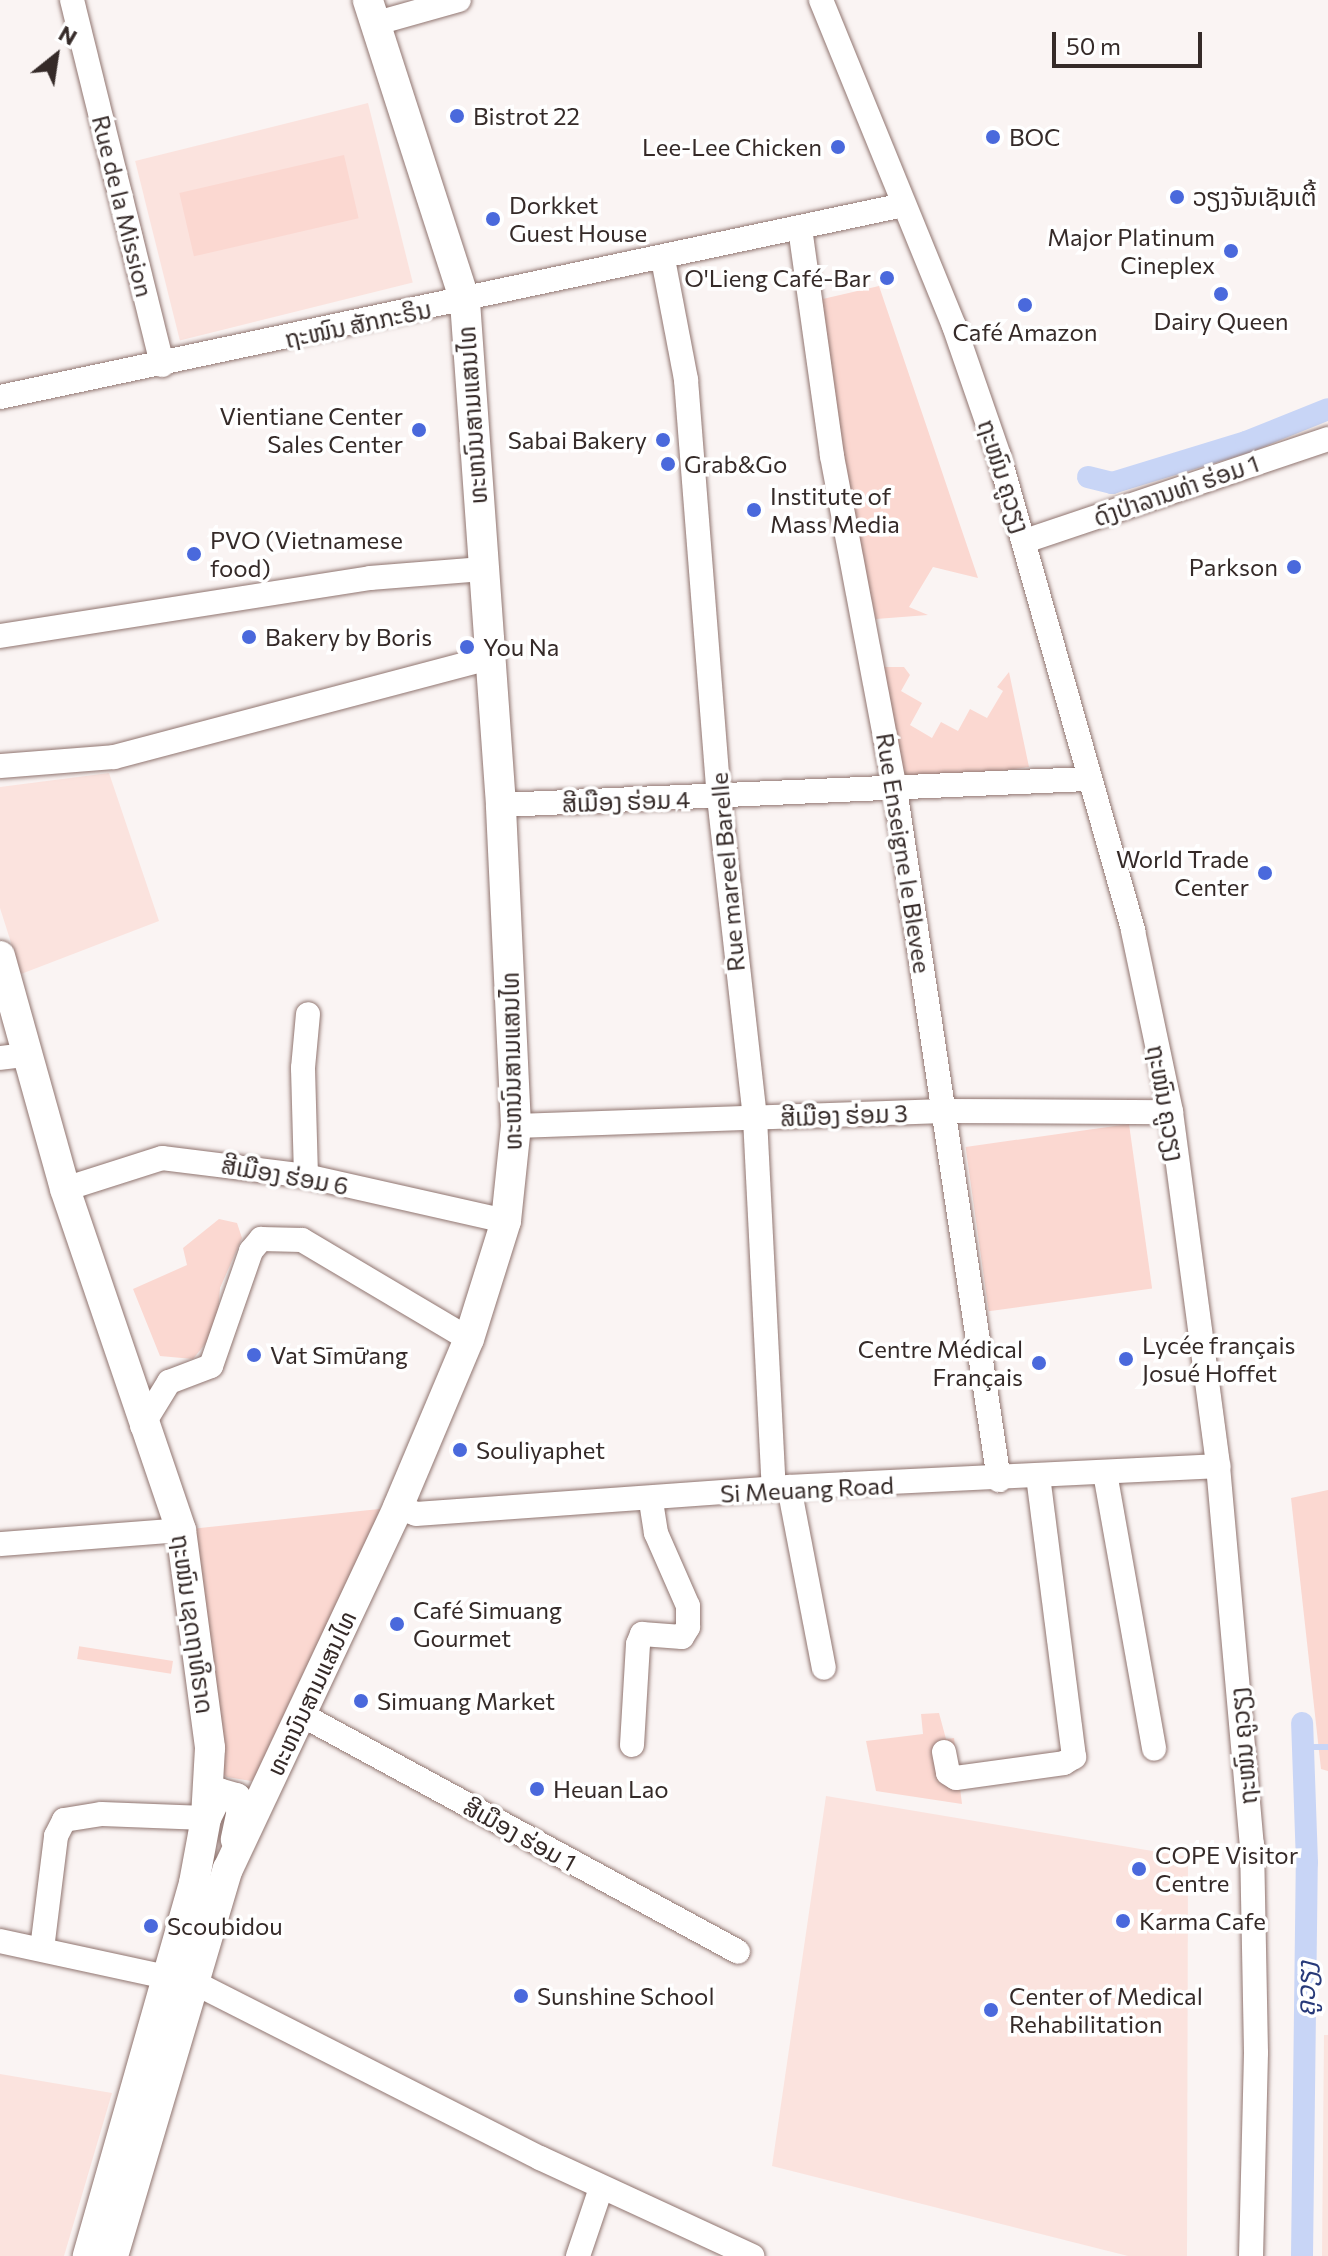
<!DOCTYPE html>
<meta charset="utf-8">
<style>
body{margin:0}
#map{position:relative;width:1328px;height:2256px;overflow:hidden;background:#faf4f3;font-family:Commissioner,"Noto Sans Lao",sans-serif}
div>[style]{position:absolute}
.built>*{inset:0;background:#fbe3de;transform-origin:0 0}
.green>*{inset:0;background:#fbd8d1;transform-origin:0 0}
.stream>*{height:6px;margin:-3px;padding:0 3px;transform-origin:3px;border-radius:3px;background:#c8d5f6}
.canal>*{height:22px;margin:-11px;padding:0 11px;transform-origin:11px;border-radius:11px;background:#c8d5f6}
.roads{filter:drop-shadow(0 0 2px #907570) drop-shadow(0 0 2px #907570)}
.minor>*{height:24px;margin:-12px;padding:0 12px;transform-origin:12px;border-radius:12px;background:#fff}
.major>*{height:30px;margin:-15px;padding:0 15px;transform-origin:15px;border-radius:15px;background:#fff}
.dots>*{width:22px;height:22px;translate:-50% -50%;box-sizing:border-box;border:4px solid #fff;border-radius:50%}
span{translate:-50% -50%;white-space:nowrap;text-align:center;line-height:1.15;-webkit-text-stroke:7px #fff;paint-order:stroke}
.poi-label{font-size:24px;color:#352a28}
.left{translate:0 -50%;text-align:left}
.right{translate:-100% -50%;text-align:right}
.street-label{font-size:24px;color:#352a28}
.water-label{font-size:26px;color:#283a79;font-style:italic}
.north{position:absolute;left:16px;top:16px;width:80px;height:80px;-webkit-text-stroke:6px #fff;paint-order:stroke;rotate:30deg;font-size:22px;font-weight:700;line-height:32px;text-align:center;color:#352a28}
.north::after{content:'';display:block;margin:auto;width:28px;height:36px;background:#352a28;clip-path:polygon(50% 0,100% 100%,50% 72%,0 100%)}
.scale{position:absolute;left:1052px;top:32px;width:150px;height:36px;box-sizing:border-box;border:4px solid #352a28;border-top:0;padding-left:10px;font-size:24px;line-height:28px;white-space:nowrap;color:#352a28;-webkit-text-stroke:6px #fff;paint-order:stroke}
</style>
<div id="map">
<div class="built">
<div style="left:368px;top:103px;width:185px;height:240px;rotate:76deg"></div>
<div style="clip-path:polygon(109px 773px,159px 921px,21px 974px,0 908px,0 787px)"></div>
<div style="clip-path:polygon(826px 1796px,1188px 1857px,1187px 2256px,1128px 2256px,772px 2166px)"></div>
<div style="clip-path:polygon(1324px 2035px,1328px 2035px,1328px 2256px,1322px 2256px)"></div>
<div style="clip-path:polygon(0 2074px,112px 2093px,64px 2256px,0 2256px)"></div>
</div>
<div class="green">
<div style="left:344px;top:155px;width:65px;height:169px;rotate:77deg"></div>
<div style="clip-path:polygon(879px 286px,978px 578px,933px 567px,909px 607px,928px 615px,876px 619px,841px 462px,814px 301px)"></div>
<div style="clip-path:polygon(877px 667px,904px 667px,910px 675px,901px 691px,922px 703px,910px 725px,932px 738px,941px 722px,958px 731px,970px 709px,987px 718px,1003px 691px,997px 687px,1009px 672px,1029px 767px,903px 783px)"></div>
<div style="left:1129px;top:1124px;width:166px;height:165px;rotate:82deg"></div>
<div style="clip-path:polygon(219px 1219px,237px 1223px,242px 1238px,220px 1288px,217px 1329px,193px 1359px,160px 1356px,133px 1289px,187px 1265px,183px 1248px)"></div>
<div style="clip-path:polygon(1328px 1490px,1328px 1771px,1321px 1769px,1291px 1498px)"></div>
<div style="clip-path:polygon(398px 1507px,263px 1776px,251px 1781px,227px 1777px,217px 1769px,181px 1530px)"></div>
<div style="left:173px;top:1661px;width:13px;height:95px;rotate:99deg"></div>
<div style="clip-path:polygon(939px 1713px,946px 1739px,954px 1738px,962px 1804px,876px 1791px,866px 1741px,923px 1734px,921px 1714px)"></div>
</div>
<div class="stream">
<div style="left:1303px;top:1747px;width:25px"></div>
</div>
<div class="canal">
<div style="left:1088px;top:477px;width:25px;rotate:14deg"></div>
<div style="left:1112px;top:483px;width:140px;rotate:-17deg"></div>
<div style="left:1246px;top:442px;width:88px;rotate:-21.9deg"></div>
<div style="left:1302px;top:2256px;width:393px;rotate:-89.3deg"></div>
<div style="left:1307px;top:1863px;width:140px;rotate:-92deg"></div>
</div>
<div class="roads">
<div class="minor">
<div style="left:72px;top:0;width:376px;rotate:76.1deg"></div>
<div style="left:821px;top:0;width:352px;rotate:67.8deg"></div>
<div style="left:954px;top:326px;width:138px;rotate:70.9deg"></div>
<div style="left:999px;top:456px;width:494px;rotate:74.2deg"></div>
<div style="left:1133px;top:931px;width:185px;rotate:78.1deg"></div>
<div style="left:1171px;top:1112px;width:357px;rotate:82.4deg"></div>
<div style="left:1218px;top:1466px;width:380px;rotate:84.9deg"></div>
<div style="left:1252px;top:1844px;width:209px;rotate:88.9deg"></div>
<div style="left:1256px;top:2053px;width:203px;rotate:91.4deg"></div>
<div style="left:377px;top:23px;width:85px;rotate:-15.7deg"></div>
<div style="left:800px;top:228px;width:230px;rotate:82deg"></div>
<div style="left:832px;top:456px;width:339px;rotate:79.3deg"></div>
<div style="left:895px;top:789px;width:699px;rotate:81.44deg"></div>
<div style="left:663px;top:259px;width:123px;rotate:79.2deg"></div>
<div style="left:686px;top:380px;width:418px;rotate:85.5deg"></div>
<div style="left:719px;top:797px;width:323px;rotate:83.6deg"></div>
<div style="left:755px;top:1118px;width:370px;rotate:87.1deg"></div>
<div style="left:0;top:397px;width:923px;rotate:-12deg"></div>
<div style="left:1025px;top:541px;width:320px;rotate:-18.6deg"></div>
<div style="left:0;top:636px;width:375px;rotate:-8.9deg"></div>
<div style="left:370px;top:578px;width:113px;rotate:-4.6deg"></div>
<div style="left:0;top:766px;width:114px;rotate:-4.5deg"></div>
<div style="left:114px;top:757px;width:387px;rotate:-14.8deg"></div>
<div style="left:501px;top:805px;width:587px;rotate:-2.54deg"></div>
<div style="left:0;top:1058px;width:26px;rotate:-7deg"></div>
<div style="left:516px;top:1126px;width:428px;rotate:-2deg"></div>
<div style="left:944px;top:1111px;width:227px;rotate:0.3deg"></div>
<div style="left:306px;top:1176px;width:108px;rotate:-91.6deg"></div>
<div style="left:303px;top:1068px;width:54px;rotate:-84.7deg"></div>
<div style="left:65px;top:1189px;width:102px;rotate:-17.7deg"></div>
<div style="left:162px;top:1158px;width:145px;rotate:7.1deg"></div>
<div style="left:306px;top:1176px;width:205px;rotate:12.7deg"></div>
<div style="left:142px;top:1426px;width:52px;rotate:-58.5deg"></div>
<div style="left:169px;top:1382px;width:45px;rotate:-20.9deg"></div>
<div style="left:211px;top:1366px;width:122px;rotate:-70.8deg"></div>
<div style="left:251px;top:1251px;width:16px;rotate:-50deg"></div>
<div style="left:261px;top:1239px;width:41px;rotate:1.4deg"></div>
<div style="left:302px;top:1240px;width:194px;rotate:30.7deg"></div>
<div style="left:1105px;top:1473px;width:280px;rotate:79.9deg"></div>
<div style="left:789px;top:1487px;width:184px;rotate:79.1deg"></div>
<div style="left:398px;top:1507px;width:19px;rotate:21deg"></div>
<div style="left:416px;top:1514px;width:374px;rotate:-4.1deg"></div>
<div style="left:789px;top:1487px;width:430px;rotate:-2.8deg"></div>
<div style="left:0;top:1544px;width:182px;rotate:-4.4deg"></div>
<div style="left:302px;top:1715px;width:496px;rotate:28.5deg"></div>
<div style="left:632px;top:1745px;width:101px;rotate:-86.6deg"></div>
<div style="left:638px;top:1644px;width:11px;rotate:-68deg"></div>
<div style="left:642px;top:1634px;width:40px;rotate:4.3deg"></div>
<div style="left:682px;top:1637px;width:12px;rotate:-59deg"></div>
<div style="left:688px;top:1627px;width:21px;rotate:-90deg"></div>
<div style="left:688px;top:1606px;width:80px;rotate:-113.7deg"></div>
<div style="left:656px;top:1533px;width:33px;rotate:-99deg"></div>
<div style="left:944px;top:1752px;width:21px;rotate:79deg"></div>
<div style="left:948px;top:1773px;width:9px;rotate:32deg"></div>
<div style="left:956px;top:1778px;width:109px;rotate:-7.9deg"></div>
<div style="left:1064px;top:1763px;width:12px;rotate:-31deg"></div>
<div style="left:1074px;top:1757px;width:282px;rotate:-97.3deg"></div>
<div style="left:0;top:1941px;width:170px;rotate:12.2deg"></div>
<div style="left:42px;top:1949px;width:114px;rotate:-82.9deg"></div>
<div style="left:56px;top:1836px;width:18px;rotate:-63deg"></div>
<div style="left:64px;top:1820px;width:37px;rotate:-9deg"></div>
<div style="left:101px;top:1814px;width:105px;rotate:2.2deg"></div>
<div style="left:191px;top:1981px;width:391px;rotate:26.9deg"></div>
<div style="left:540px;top:2158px;width:234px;rotate:24.8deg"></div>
<div style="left:578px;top:2256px;width:72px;rotate:-71.3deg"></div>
</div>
<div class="major">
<div style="left:0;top:956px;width:242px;rotate:74.4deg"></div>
<div style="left:65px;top:1189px;width:360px;rotate:71.2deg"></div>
<div style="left:181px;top:1530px;width:220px;rotate:82.4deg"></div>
<div style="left:210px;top:1748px;width:70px;rotate:93.3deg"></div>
<div style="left:206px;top:1818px;width:66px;rotate:100.5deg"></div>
<div style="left:194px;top:1883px;width:388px;rotate:105.9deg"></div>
<div style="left:206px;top:1818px;width:28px;rotate:-64deg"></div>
<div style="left:218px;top:1793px;width:19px;rotate:16deg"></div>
<div style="left:236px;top:1798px;width:13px;rotate:63deg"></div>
<div style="left:242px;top:1810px;width:30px;rotate:102deg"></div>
<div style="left:113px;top:2256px;width:404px;rotate:-73.5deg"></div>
<div style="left:228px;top:1869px;width:400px;rotate:-64.8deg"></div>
<div style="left:398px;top:1507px;width:182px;rotate:-67.1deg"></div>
<div style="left:469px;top:1339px;width:124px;rotate:-72.6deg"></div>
<div style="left:506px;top:1221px;width:96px;rotate:-84deg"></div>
<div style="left:516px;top:1126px;width:321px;rotate:-92.7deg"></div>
<div style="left:501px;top:805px;width:505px;rotate:-94.09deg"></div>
<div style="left:465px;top:301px;width:316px;rotate:-107.9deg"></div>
</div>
</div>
<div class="dots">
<div style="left:457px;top:116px;background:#4a69dc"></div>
<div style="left:993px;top:137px;background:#4a69dc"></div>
<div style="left:838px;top:147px;background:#4a69dc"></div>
<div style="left:1177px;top:197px;background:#4a69dc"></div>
<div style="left:493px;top:219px;background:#4a69dc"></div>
<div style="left:1231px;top:251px;background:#4a69dc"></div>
<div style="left:887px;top:278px;background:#4a69dc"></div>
<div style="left:1221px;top:294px;background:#4a69dc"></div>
<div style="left:1025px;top:305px;background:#4a69dc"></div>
<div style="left:419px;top:430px;background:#4a69dc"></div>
<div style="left:663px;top:440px;background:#4a69dc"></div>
<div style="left:668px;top:464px;background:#4a69dc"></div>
<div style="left:754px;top:510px;background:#4a69dc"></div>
<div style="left:194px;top:554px;background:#4a69dc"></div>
<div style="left:1294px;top:567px;background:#4a69dc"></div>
<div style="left:249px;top:637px;background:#4a69dc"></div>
<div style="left:467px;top:647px;background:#4a69dc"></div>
<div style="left:1265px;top:873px;background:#4a69dc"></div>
<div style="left:254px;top:1355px;background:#4a69dc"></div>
<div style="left:1126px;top:1359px;background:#4a69dc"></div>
<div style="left:1039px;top:1363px;background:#4a69dc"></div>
<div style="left:460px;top:1450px;background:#4a69dc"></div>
<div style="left:397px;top:1624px;background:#4a69dc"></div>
<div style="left:361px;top:1701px;background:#4a69dc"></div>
<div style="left:537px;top:1789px;background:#4a69dc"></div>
<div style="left:1139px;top:1869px;background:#4a69dc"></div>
<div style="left:1123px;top:1921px;background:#4a69dc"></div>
<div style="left:151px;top:1926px;background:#4a69dc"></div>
<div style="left:521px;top:1996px;background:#4a69dc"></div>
<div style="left:991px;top:2010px;background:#4a69dc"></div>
</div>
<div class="poi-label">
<span class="left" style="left:473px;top:116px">Bistrot 22</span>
<span class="left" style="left:1009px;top:137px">BOC</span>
<span class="right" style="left:822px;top:147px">Lee-Lee Chicken</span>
<span class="left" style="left:1193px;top:197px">ວຽງຈັນເຊັນເຕີ້</span>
<span class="left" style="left:509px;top:219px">Dorkket<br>Guest House</span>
<span class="right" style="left:1215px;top:251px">Major Platinum<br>Cineplex</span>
<span class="right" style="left:871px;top:278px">O'Lieng Café-Bar</span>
<span style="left:1221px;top:321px">Dairy Queen</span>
<span style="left:1025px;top:332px">Café Amazon</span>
<span class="right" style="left:403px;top:430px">Vientiane Center<br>Sales Center</span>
<span class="right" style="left:647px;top:440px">Sabai Bakery</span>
<span class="left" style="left:684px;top:464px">Grab&amp;Go</span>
<span class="left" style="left:770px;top:510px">Institute of<br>Mass Media</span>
<span class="left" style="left:210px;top:554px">PVO (Vietnamese<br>food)</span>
<span class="right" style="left:1278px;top:567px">Parkson</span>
<span class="left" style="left:265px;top:637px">Bakery by Boris</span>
<span class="left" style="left:483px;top:647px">You Na</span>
<span class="right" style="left:1249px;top:873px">World Trade<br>Center</span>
<span class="left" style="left:1142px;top:1359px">Lycée français<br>Josué Hoffet</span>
<span class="right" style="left:1023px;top:1363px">Centre Médical<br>Français</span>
<span class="left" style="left:270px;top:1355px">Vat Sīmư̄ang</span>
<span class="left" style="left:476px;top:1450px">Souliyaphet</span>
<span class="left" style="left:413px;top:1624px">Café Simuang<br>Gourmet</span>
<span class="left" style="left:377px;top:1701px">Simuang Market</span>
<span class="left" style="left:553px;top:1789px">Heuan Lao</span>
<span class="left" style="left:1155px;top:1869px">COPE Visitor<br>Centre</span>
<span class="left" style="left:1139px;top:1921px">Karma Cafe</span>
<span class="left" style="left:167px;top:1926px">Scoubidou</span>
<span class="left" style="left:537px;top:1996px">Sunshine School</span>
<span class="left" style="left:1009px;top:2010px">Center of Medical<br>Rehabilitation</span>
</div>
<div class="street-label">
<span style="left:123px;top:206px;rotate:76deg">Rue de la Mission</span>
<span style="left:358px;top:324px;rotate:-12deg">ຖະໜົນ ສັກກະຣິນ</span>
<span style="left:472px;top:415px;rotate:-94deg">ທະຫນົນສາມແສນໄທ</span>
<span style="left:1004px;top:476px;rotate:72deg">ຖະໜົນ ຄູວຽງ</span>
<span style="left:1176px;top:490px;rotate:-19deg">ດົງປ່າລານທ່າ ຮ່ອມ 1</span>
<span style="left:626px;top:801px;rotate:-2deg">ສີເມືອງ ຮ່ອມ 4</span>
<span style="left:904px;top:853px;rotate:81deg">Rue Enseigne le Blevee</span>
<span style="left:727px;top:872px;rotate:-95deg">Rue mareel Barelle</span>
<span style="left:511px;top:1061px;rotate:-91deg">ທະຫນົນສາມແສນໄທ</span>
<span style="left:1166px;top:1103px;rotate:80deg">ຖະໜົນ ຄູວຽງ</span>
<span style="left:844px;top:1115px;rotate:-2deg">ສີເມືອງ ຮ່ອມ 3</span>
<span style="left:285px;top:1175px;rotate:10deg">ສີເມືອງ ຮ່ອມ 6</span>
<span style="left:807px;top:1489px;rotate:-3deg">Si Meuang Road</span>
<span style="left:193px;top:1624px;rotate:82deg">ຖະໜົນ ເຊດຖາທິຣາດ</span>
<span style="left:311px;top:1693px;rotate:-65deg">ທະຫນົນສາມແສນໄທ</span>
<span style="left:1243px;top:1746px;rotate:-95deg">ຖະໜົນ ຄູວຽງ</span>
<span style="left:520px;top:1834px;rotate:29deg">ສີເມືອງ ຮ່ອມ 1</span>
</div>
<div class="water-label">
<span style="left:1305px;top:1989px;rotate:-89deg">ຄູວຽງ</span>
</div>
<div class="north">N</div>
<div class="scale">50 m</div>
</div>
